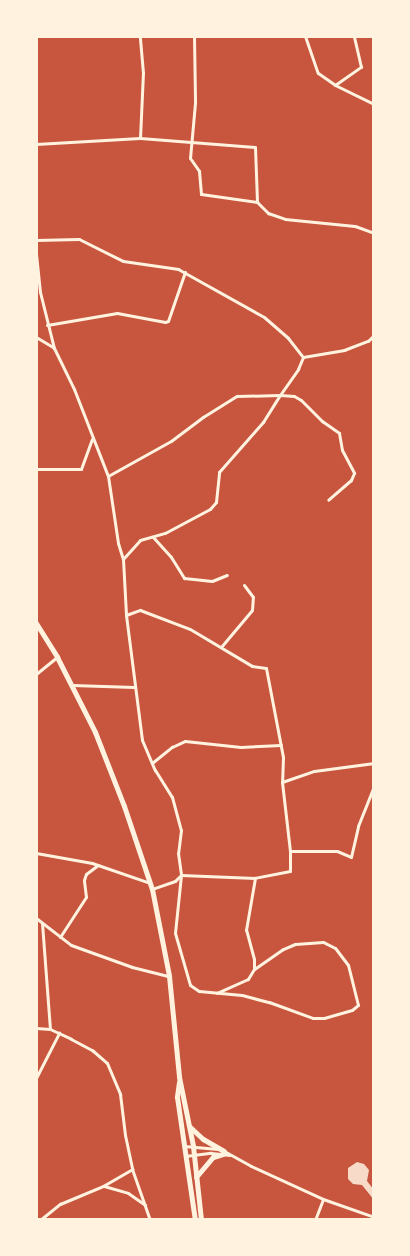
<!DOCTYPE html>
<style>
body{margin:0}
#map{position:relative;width:410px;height:1256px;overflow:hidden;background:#c8553d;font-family:Mulish,sans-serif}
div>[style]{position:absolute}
.building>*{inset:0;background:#f7dbc8}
.minor>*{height:3px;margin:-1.5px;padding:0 1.5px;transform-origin:1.5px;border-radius:1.5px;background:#fff3e0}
.trunk>*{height:5px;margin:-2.5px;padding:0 2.5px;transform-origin:2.5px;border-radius:2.5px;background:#fff3e0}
span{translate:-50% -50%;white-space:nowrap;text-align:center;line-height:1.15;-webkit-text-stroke:4.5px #fff3e0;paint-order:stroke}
.frame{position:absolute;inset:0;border:38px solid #fff3e0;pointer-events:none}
</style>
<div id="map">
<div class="building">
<div style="clip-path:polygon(357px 1162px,364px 1164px,369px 1170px,367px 1181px,374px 1190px,374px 1200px,362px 1185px,353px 1184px,348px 1179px,348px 1168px)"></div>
</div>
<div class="minor">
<div style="left:194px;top:36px;width:67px;rotate:89.1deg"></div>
<div style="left:195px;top:103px;width:55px;rotate:95.2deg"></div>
<div style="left:190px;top:158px;width:16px;rotate:55deg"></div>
<div style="left:199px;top:171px;width:23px;rotate:85deg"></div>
<div style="left:201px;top:194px;width:57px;rotate:8.1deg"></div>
<div style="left:257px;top:202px;width:16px;rotate:45deg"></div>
<div style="left:268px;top:213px;width:18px;rotate:19deg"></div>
<div style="left:285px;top:219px;width:70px;rotate:5.7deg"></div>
<div style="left:355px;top:226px;width:20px;rotate:20deg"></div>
<div style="left:305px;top:36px;width:39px;rotate:71deg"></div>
<div style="left:318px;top:73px;width:21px;rotate:35deg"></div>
<div style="left:335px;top:85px;width:32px;rotate:-35deg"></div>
<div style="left:361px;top:67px;width:32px;rotate:-103deg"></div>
<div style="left:335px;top:85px;width:43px;rotate:26deg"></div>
<div style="left:140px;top:138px;width:65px;rotate:-87.4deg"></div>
<div style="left:143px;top:73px;width:37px;rotate:-95deg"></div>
<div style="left:36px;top:144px;width:104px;rotate:-3.3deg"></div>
<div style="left:140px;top:138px;width:115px;rotate:4.5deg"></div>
<div style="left:255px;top:147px;width:55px;rotate:87.9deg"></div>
<div style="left:36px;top:240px;width:43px;rotate:-1.3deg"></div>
<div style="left:79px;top:239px;width:49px;rotate:26.6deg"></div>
<div style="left:123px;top:261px;width:56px;rotate:8.3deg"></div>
<div style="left:178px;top:269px;width:98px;rotate:29.2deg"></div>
<div style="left:264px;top:317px;width:32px;rotate:41deg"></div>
<div style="left:288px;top:338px;width:24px;rotate:52deg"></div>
<div style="left:36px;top:254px;width:38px;rotate:84deg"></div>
<div style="left:40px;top:292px;width:58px;rotate:76deg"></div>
<div style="left:54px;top:348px;width:46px;rotate:64deg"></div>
<div style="left:74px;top:389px;width:93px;rotate:68.7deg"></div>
<div style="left:108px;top:476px;width:68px;rotate:81.5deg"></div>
<div style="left:118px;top:543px;width:17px;rotate:73deg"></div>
<div style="left:123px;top:559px;width:56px;rotate:86.9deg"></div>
<div style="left:126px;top:615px;width:126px;rotate:82.7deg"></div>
<div style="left:142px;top:740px;width:33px;rotate:67deg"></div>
<div style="left:155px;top:770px;width:32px;rotate:58deg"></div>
<div style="left:172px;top:797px;width:34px;rotate:75deg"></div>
<div style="left:181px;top:830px;width:23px;rotate:97deg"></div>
<div style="left:178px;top:853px;width:22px;rotate:82deg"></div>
<div style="left:181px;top:875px;width:58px;rotate:95.9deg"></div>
<div style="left:175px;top:933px;width:54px;rotate:73.9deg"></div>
<div style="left:190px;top:985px;width:11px;rotate:34deg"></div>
<div style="left:199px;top:991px;width:43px;rotate:5.3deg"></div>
<div style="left:242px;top:995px;width:28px;rotate:15deg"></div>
<div style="left:269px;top:1002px;width:47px;rotate:20deg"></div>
<div style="left:313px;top:1018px;width:11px"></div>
<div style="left:324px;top:1018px;width:29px;rotate:-16deg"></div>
<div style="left:352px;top:1010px;width:8px;rotate:-40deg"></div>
<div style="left:358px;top:1005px;width:41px;rotate:-104deg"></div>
<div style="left:348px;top:965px;width:21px;rotate:-127deg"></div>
<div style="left:335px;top:948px;width:13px;rotate:-153deg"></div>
<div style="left:323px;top:942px;width:28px;rotate:176deg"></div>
<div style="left:295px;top:944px;width:13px;rotate:157deg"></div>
<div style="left:283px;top:949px;width:35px;rotate:145deg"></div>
<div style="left:254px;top:969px;width:12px;rotate:121deg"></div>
<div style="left:248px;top:979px;width:34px;rotate:156deg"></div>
<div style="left:47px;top:325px;width:71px;rotate:-9.7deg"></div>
<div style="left:117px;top:313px;width:49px;rotate:10.6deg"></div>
<div style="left:165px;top:322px;width:3px;rotate:-18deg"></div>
<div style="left:168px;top:321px;width:52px;rotate:-70.9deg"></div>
<div style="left:36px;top:337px;width:21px;rotate:31deg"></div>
<div style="left:36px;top:469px;width:45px"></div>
<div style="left:81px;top:469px;width:32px;rotate:-70deg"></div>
<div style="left:108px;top:476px;width:72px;rotate:-29.1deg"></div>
<div style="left:171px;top:441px;width:40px;rotate:-37deg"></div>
<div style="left:203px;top:417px;width:40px;rotate:-32deg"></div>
<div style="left:237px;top:396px;width:43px;rotate:-1.3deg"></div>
<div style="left:280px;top:395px;width:32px;rotate:-55deg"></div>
<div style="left:298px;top:369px;width:13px;rotate:-67deg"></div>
<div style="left:303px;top:357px;width:42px;rotate:-9.7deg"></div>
<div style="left:344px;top:350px;width:26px;rotate:-21deg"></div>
<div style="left:368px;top:341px;width:8px;rotate:-45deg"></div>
<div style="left:153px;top:537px;width:27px;rotate:48deg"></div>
<div style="left:171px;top:557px;width:25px;rotate:58deg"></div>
<div style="left:184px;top:578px;width:28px;rotate:6deg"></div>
<div style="left:212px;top:581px;width:16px;rotate:-22deg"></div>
<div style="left:123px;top:559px;width:25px;rotate:-48deg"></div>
<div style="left:140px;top:540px;width:26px;rotate:-16deg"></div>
<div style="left:165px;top:533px;width:51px;rotate:-28.1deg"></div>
<div style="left:210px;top:509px;width:9px;rotate:-49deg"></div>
<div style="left:216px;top:502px;width:30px;rotate:-84deg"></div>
<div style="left:219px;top:472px;width:67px;rotate:-48.7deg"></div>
<div style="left:263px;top:422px;width:32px;rotate:-58deg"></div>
<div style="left:280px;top:395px;width:14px;rotate:4deg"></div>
<div style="left:294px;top:396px;width:8px;rotate:30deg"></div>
<div style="left:301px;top:400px;width:30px;rotate:45deg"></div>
<div style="left:322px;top:421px;width:21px;rotate:35deg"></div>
<div style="left:339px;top:433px;width:17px;rotate:80deg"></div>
<div style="left:342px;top:450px;width:26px;rotate:62deg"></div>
<div style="left:354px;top:473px;width:8px;rotate:113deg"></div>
<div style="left:351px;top:480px;width:30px;rotate:139deg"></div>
<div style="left:126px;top:615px;width:15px;rotate:-20deg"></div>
<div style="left:140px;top:610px;width:53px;rotate:20.8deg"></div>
<div style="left:190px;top:629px;width:72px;rotate:30.8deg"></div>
<div style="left:252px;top:666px;width:14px;rotate:8deg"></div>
<div style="left:266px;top:668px;width:91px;rotate:79.2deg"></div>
<div style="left:283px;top:757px;width:25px;rotate:92deg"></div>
<div style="left:282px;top:782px;width:69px;rotate:83.4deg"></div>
<div style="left:290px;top:851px;width:20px;rotate:90deg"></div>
<div style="left:290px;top:871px;width:36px;rotate:169deg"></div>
<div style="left:255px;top:878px;width:74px;rotate:-177.7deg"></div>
<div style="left:181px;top:875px;width:8px;rotate:135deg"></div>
<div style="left:175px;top:881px;width:24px;rotate:161deg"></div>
<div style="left:221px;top:647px;width:48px;rotate:-50deg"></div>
<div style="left:252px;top:610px;width:13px;rotate:-86deg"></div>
<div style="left:253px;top:597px;width:15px;rotate:-127deg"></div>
<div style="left:36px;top:674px;width:27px;rotate:-39deg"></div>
<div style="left:72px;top:685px;width:62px;rotate:1.8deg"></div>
<div style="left:152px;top:763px;width:26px;rotate:-39deg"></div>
<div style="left:172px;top:747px;width:14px;rotate:-25deg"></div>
<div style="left:185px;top:741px;width:56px;rotate:6.1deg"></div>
<div style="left:241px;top:747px;width:40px;rotate:-2.9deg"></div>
<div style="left:282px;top:782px;width:34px;rotate:-19deg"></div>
<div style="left:314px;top:771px;width:61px;rotate:-7.6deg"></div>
<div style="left:290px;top:851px;width:47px"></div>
<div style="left:337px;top:851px;width:15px;rotate:23deg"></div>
<div style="left:351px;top:857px;width:32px;rotate:-77deg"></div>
<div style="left:358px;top:826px;width:43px;rotate:-68.2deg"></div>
<div style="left:36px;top:853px;width:57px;rotate:10.1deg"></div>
<div style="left:92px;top:863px;width:61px;rotate:19deg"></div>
<div style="left:36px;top:918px;width:44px;rotate:37.6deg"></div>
<div style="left:71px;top:945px;width:65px;rotate:19.8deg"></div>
<div style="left:132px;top:967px;width:38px;rotate:14deg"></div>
<div style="left:42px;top:923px;width:106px;rotate:85.7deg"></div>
<div style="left:60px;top:937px;width:48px;rotate:-57deg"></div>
<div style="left:86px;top:897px;width:17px;rotate:-97deg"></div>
<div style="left:84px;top:880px;width:6px;rotate:-72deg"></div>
<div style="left:86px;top:874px;width:15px;rotate:-37deg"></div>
<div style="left:254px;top:969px;width:10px;rotate:-90deg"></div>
<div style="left:254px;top:959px;width:30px;rotate:-105deg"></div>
<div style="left:246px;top:930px;width:53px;rotate:-80.2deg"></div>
<div style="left:36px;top:1028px;width:14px;rotate:4deg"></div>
<div style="left:50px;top:1029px;width:23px;rotate:25deg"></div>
<div style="left:71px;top:1039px;width:24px;rotate:28deg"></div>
<div style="left:92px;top:1050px;width:20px;rotate:41deg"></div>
<div style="left:107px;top:1063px;width:34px;rotate:67deg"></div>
<div style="left:120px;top:1094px;width:41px;rotate:83deg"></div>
<div style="left:125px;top:1135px;width:35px;rotate:78deg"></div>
<div style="left:132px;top:1169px;width:54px;rotate:70.6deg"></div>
<div style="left:36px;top:1078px;width:51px;rotate:-62.9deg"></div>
<div style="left:184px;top:1146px;width:34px;rotate:5deg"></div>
<div style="left:224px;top:1151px;width:31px;rotate:29deg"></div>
<div style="left:251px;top:1166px;width:79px;rotate:24.6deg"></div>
<div style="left:323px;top:1199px;width:54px;rotate:19.4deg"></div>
<div style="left:185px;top:1156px;width:26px;rotate:-7deg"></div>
<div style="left:211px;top:1153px;width:19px;rotate:6deg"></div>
<div style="left:104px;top:1186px;width:25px;rotate:16deg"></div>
<div style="left:128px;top:1193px;width:21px;rotate:35deg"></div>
<div style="left:40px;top:1220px;width:26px;rotate:-39deg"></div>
<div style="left:60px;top:1204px;width:47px;rotate:-22.7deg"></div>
<div style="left:103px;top:1186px;width:34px;rotate:-30deg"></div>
<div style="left:315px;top:1220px;width:22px;rotate:-69deg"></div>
</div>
<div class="trunk">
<div style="left:36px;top:623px;width:40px;rotate:58deg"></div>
<div style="left:57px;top:657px;width:84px;rotate:63.1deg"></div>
<div style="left:95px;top:732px;width:79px;rotate:68.6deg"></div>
<div style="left:124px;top:806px;width:88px;rotate:71.4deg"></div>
<div style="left:152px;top:889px;width:89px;rotate:78.9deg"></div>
<div style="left:169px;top:976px;width:101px;rotate:84.3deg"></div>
<div style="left:179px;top:1077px;width:70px;rotate:78.5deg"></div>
<div style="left:193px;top:1146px;width:74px;rotate:83.8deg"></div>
<div style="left:179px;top:1082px;width:15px;rotate:98deg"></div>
<div style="left:177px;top:1097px;width:124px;rotate:81.7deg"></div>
<div style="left:190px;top:1127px;width:18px;rotate:43deg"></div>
<div style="left:203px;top:1139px;width:24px;rotate:30deg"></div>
<div style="left:196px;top:1177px;width:26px;rotate:-50deg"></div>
<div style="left:213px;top:1157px;width:10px;rotate:-17deg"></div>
</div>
<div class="frame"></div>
</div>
